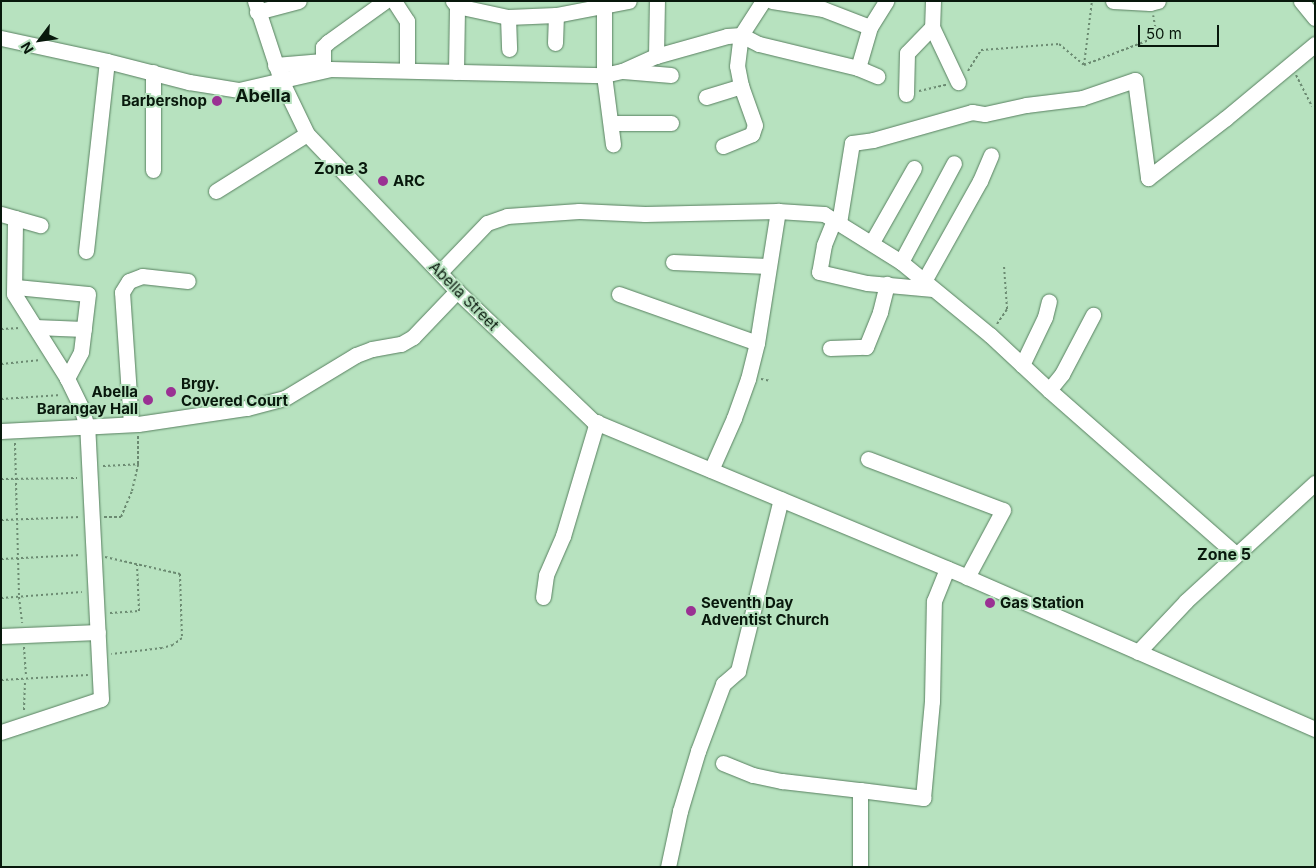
<!DOCTYPE html>
<style>
body{margin:0}
#map{position:relative;width:1316px;height:868px;overflow:hidden;background:#b7e2bf;font-family:Inter,sans-serif}
div>[style]{position:absolute}
.path>*{height:2px;margin-top:-1px;transform-origin:0;background:repeating-linear-gradient(90deg,#6b8a71 0 2.5px,transparent 0 5px)}
.roads{filter:drop-shadow(0 0 1px #588060) drop-shadow(0 0 1px #588060)}
.minor>*{height:15px;margin:-7.5px;padding:0 7.5px;transform-origin:7.5px;border-radius:7.5px;background:#fff}
.dots>*{width:14px;height:14px;translate:-50% -50%;box-sizing:border-box;border:2px solid #b7e2bf;border-radius:50%}
span{translate:-50% -50%;white-space:nowrap;text-align:center;line-height:1.15;-webkit-text-stroke:4px #b7e2bf;paint-order:stroke}
.poi-label{font-size:15px;color:#08180c;font-weight:700}
.right{translate:-100% -50%;text-align:right}
.left{translate:0 -50%;text-align:left}
.street-label{font-size:15px;color:#08180c}
.neighbourhood-label{font-size:16px;color:#08180c;font-weight:700}
.quarter-label{font-size:18px;color:#08180c;font-weight:700}
.frame{position:absolute;inset:0;border:2px solid #08180c;pointer-events:none}
.north{position:absolute;left:15px;top:15px;width:50px;height:50px;-webkit-text-stroke:4px #b7e2bf;paint-order:stroke;rotate:239deg;font-size:14px;font-weight:700;line-height:20px;text-align:center;color:#08180c}
.north::after{content:'';display:block;margin:auto;width:18px;height:22px;background:#08180c;clip-path:polygon(50% 0,100% 100%,50% 72%,0 100%)}
.scale{position:absolute;left:1138px;top:25px;width:81px;height:22px;box-sizing:border-box;border:2px solid #08180c;border-top:0;padding-left:6px;font-size:15px;line-height:18px;white-space:nowrap;color:#08180c;-webkit-text-stroke:4px #b7e2bf;paint-order:stroke}
</style>
<div id="map">
<div class="path">
<div style="left:1084px;top:65px;width:78px;rotate:-21deg"></div>
<div style="left:1157px;top:37px;width:22px;rotate:-100deg"></div>
<div style="left:1084px;top:65px;width:64px;rotate:-82.9deg"></div>
<div style="left:968px;top:71px;width:25px;rotate:-58deg"></div>
<div style="left:981px;top:50px;width:78px;rotate:-4.4deg"></div>
<div style="left:1059px;top:44px;width:33px;rotate:40deg"></div>
<div style="left:1296px;top:75px;width:35px;rotate:63deg"></div>
<div style="left:919px;top:91px;width:28px;rotate:-13deg"></div>
<div style="left:997px;top:324px;width:18px;rotate:-56deg"></div>
<div style="left:1007px;top:309px;width:43px;rotate:-94deg"></div>
<div style="left:1px;top:329px;width:19px;rotate:-3deg"></div>
<div style="left:1px;top:364px;width:40px;rotate:-5.7deg"></div>
<div style="left:761px;top:379px;width:10px;rotate:11deg"></div>
<div style="left:1px;top:399px;width:60px;rotate:-3.8deg"></div>
<div style="left:15px;top:443px;width:154px;rotate:88.5deg"></div>
<div style="left:19px;top:597px;width:26px;rotate:83deg"></div>
<div style="left:103px;top:466px;width:35px;rotate:-3deg"></div>
<div style="left:1px;top:479px;width:76px;rotate:-0.8deg"></div>
<div style="left:104px;top:517px;width:17px"></div>
<div style="left:121px;top:517px;width:28px;rotate:-67deg"></div>
<div style="left:132px;top:491px;width:28px;rotate:-77deg"></div>
<div style="left:138px;top:464px;width:28px;rotate:-90deg"></div>
<div style="left:1px;top:520px;width:79px;rotate:-2.2deg"></div>
<div style="left:105px;top:557px;width:77px;rotate:12.8deg"></div>
<div style="left:180px;top:574px;width:64px;rotate:88.2deg"></div>
<div style="left:182px;top:638px;width:11px;rotate:142deg"></div>
<div style="left:173px;top:645px;width:11px;rotate:165deg"></div>
<div style="left:162px;top:648px;width:51px;rotate:173.3deg"></div>
<div style="left:1px;top:559px;width:80px;rotate:-2.9deg"></div>
<div style="left:1px;top:598px;width:81px;rotate:-4.2deg"></div>
<div style="left:110px;top:613px;width:29px;rotate:-4deg"></div>
<div style="left:139px;top:611px;width:46px;rotate:-92.5deg"></div>
<div style="left:24px;top:647px;width:30px;rotate:86deg"></div>
<div style="left:1px;top:680px;width:87px;rotate:-3.3deg"></div>
<div style="left:24px;top:710px;width:30px;rotate:-88deg"></div>
</div>
<div class="roads">
<div class="minor">
<div style="left:255px;top:1px;width:83px;rotate:71.8deg"></div>
<div style="left:281px;top:80px;width:60px;rotate:64.3deg"></div>
<div style="left:307px;top:134px;width:217px;rotate:46.3deg"></div>
<div style="left:457px;top:291px;width:188px;rotate:43.7deg"></div>
<div style="left:593px;top:421px;width:405px;rotate:22.6deg"></div>
<div style="left:967px;top:577px;width:380px;rotate:23.6deg"></div>
<div style="left:394px;top:1px;width:24px;rotate:57deg"></div>
<div style="left:407px;top:21px;width:48px;rotate:90deg"></div>
<div style="left:453px;top:1px;width:6px;rotate:51deg"></div>
<div style="left:457px;top:6px;width:52px;rotate:12.2deg"></div>
<div style="left:508px;top:17px;width:48px;rotate:-2.4deg"></div>
<div style="left:556px;top:15px;width:74px;rotate:-10.9deg"></div>
<div style="left:772px;top:1px;width:52px;rotate:8.9deg"></div>
<div style="left:823px;top:9px;width:50px;rotate:21deg"></div>
<div style="left:933px;top:1px;width:26px;rotate:92deg"></div>
<div style="left:932px;top:27px;width:61px;rotate:64.7deg"></div>
<div style="left:1113px;top:1px;width:37px;rotate:3deg"></div>
<div style="left:1150px;top:3px;width:8px;rotate:-14deg"></div>
<div style="left:1301px;top:1px;width:22px;rotate:51deg"></div>
<div style="left:604px;top:6px;width:69px;rotate:90deg"></div>
<div style="left:604px;top:75px;width:70px;rotate:82.6deg"></div>
<div style="left:257px;top:12px;width:43px;rotate:-14.7deg"></div>
<div style="left:508px;top:17px;width:32px;rotate:88deg"></div>
<div style="left:1px;top:38px;width:108px;rotate:12.2deg"></div>
<div style="left:107px;top:61px;width:85px;rotate:14.4deg"></div>
<div style="left:189px;top:82px;width:51px;rotate:9.1deg"></div>
<div style="left:239px;top:90px;width:93px;rotate:-13deg"></div>
<div style="left:330px;top:69px;width:274px;rotate:1.3deg"></div>
<div style="left:604px;top:75px;width:18px;rotate:-13deg"></div>
<div style="left:622px;top:71px;width:37px;rotate:-24deg"></div>
<div style="left:656px;top:56px;width:74px;rotate:-15.7deg"></div>
<div style="left:727px;top:36px;width:14px;rotate:-4deg"></div>
<div style="left:741px;top:35px;width:20px;rotate:27deg"></div>
<div style="left:759px;top:44px;width:102px;rotate:13.6deg"></div>
<div style="left:858px;top:68px;width:21px;rotate:23deg"></div>
<div style="left:555px;top:43px;width:28px;rotate:-88deg"></div>
<div style="left:656px;top:56px;width:55px;rotate:-89deg"></div>
<div style="left:275px;top:65px;width:48px;rotate:-4.8deg"></div>
<div style="left:323px;top:61px;width:14px;rotate:-90deg"></div>
<div style="left:323px;top:47px;width:7px;rotate:-45deg"></div>
<div style="left:328px;top:42px;width:70px;rotate:-35.7deg"></div>
<div style="left:858px;top:68px;width:43px;rotate:-73.7deg"></div>
<div style="left:870px;top:27px;width:31px;rotate:-58deg"></div>
<div style="left:623px;top:71px;width:48px;rotate:4.8deg"></div>
<div style="left:456px;top:72px;width:66px;rotate:-89.1deg"></div>
<div style="left:906px;top:94px;width:41px;rotate:-88.6deg"></div>
<div style="left:907px;top:53px;width:36px;rotate:-46deg"></div>
<div style="left:706px;top:97px;width:37px;rotate:-17deg"></div>
<div style="left:612px;top:123px;width:59px"></div>
<div style="left:723px;top:146px;width:31px;rotate:-22deg"></div>
<div style="left:752px;top:134px;width:9px;rotate:-72deg"></div>
<div style="left:755px;top:125px;width:41px;rotate:-109.7deg"></div>
<div style="left:741px;top:86px;width:20px;rotate:-101deg"></div>
<div style="left:737px;top:66px;width:31px;rotate:-83deg"></div>
<div style="left:741px;top:35px;width:40px;rotate:-57.1deg"></div>
<div style="left:153px;top:170px;width:98px;rotate:-90deg"></div>
<div style="left:216px;top:191px;width:107px;rotate:-32.1deg"></div>
<div style="left:1px;top:214px;width:41px;rotate:15.8deg"></div>
<div style="left:834px;top:220px;width:27px;rotate:112deg"></div>
<div style="left:824px;top:245px;width:27px;rotate:100deg"></div>
<div style="left:819px;top:272px;width:49px;rotate:12.9deg"></div>
<div style="left:867px;top:283px;width:66px;rotate:5.2deg"></div>
<div style="left:839px;top:223px;width:81px;rotate:-80.8deg"></div>
<div style="left:852px;top:143px;width:21px;rotate:-8deg"></div>
<div style="left:873px;top:140px;width:103px;rotate:-15.8deg"></div>
<div style="left:972px;top:112px;width:13px;rotate:9deg"></div>
<div style="left:985px;top:114px;width:42px;rotate:-12.4deg"></div>
<div style="left:1026px;top:105px;width:56px;rotate:-7.1deg"></div>
<div style="left:1082px;top:98px;width:56px;rotate:-18.8deg"></div>
<div style="left:1135px;top:80px;width:99px;rotate:82.4deg"></div>
<div style="left:1148px;top:178px;width:98px;rotate:-37.6deg"></div>
<div style="left:1226px;top:118px;width:116px;rotate:-39.7deg"></div>
<div style="left:872px;top:242px;width:85px;rotate:-60.4deg"></div>
<div style="left:86px;top:251px;width:191px;rotate:-83.7deg"></div>
<div style="left:673px;top:262px;width:95px;rotate:2.4deg"></div>
<div style="left:901px;top:262px;width:112px;rotate:-61.8deg"></div>
<div style="left:440px;top:272px;width:68px;rotate:-46.2deg"></div>
<div style="left:487px;top:223px;width:21px;rotate:-19deg"></div>
<div style="left:507px;top:216px;width:72px;rotate:-4deg"></div>
<div style="left:579px;top:211px;width:66px;rotate:2.6deg"></div>
<div style="left:645px;top:214px;width:133px;rotate:-1.3deg"></div>
<div style="left:778px;top:211px;width:46px;rotate:3.7deg"></div>
<div style="left:824px;top:214px;width:91px;rotate:31.9deg"></div>
<div style="left:901px;top:262px;width:115px;rotate:39.4deg"></div>
<div style="left:990px;top:335px;width:81px;rotate:43deg"></div>
<div style="left:1049px;top:390px;width:249px;rotate:41.3deg"></div>
<div style="left:924px;top:281px;width:115px;rotate:-60.8deg"></div>
<div style="left:980px;top:181px;width:28px;rotate:-67deg"></div>
<div style="left:16px;top:287px;width:72px;rotate:5.6deg"></div>
<div style="left:88px;top:294px;width:58px;rotate:96.9deg"></div>
<div style="left:81px;top:352px;width:30px;rotate:118deg"></div>
<div style="left:619px;top:294px;width:146px;rotate:19.5deg"></div>
<div style="left:35px;top:327px;width:49px;rotate:2.3deg"></div>
<div style="left:830px;top:348px;width:36px;rotate:-2deg"></div>
<div style="left:866px;top:347px;width:38px;rotate:-68deg"></div>
<div style="left:880px;top:312px;width:29px;rotate:-76deg"></div>
<div style="left:1022px;top:365px;width:53px;rotate:-64.4deg"></div>
<div style="left:1045px;top:317px;width:16px;rotate:-76deg"></div>
<div style="left:1049px;top:390px;width:21px;rotate:-51deg"></div>
<div style="left:1062px;top:374px;width:67px;rotate:-62.3deg"></div>
<div style="left:131px;top:424px;width:132px;rotate:-93.9deg"></div>
<div style="left:122px;top:292px;width:13px;rotate:-58deg"></div>
<div style="left:129px;top:281px;width:14px;rotate:-21deg"></div>
<div style="left:142px;top:276px;width:46px;rotate:6.2deg"></div>
<div style="left:1px;top:431px;width:137px;rotate:-2.9deg"></div>
<div style="left:138px;top:424px;width:110px;rotate:-8.4deg"></div>
<div style="left:247px;top:408px;width:39px;rotate:-15deg"></div>
<div style="left:285px;top:398px;width:83px;rotate:-31.2deg"></div>
<div style="left:356px;top:355px;width:17px;rotate:-21deg"></div>
<div style="left:372px;top:349px;width:29px;rotate:-10deg"></div>
<div style="left:401px;top:344px;width:14px;rotate:-30deg"></div>
<div style="left:413px;top:337px;width:64px;rotate:-46.3deg"></div>
<div style="left:868px;top:459px;width:144px;rotate:20.7deg"></div>
<div style="left:1003px;top:510px;width:76px;rotate:118.2deg"></div>
<div style="left:711px;top:470px;width:57px;rotate:-66.1deg"></div>
<div style="left:734px;top:418px;width:41px;rotate:-70.3deg"></div>
<div style="left:748px;top:379px;width:37px;rotate:-76deg"></div>
<div style="left:757px;top:343px;width:134px;rotate:-81deg"></div>
<div style="left:543px;top:597px;width:22px;rotate:-82deg"></div>
<div style="left:546px;top:575px;width:43px;rotate:-66.4deg"></div>
<div style="left:563px;top:536px;width:119px;rotate:-73.4deg"></div>
<div style="left:1px;top:636px;width:97px;rotate:-2.4deg"></div>
<div style="left:1138px;top:652px;width:70px;rotate:-46.7deg"></div>
<div style="left:1186px;top:601px;width:175px;rotate:-42.5deg"></div>
<div style="left:1px;top:732px;width:105px;rotate:-18.3deg"></div>
<div style="left:101px;top:699px;width:272px;rotate:-92.9deg"></div>
<div style="left:87px;top:427px;width:21px;rotate:-107deg"></div>
<div style="left:81px;top:407px;width:32px;rotate:-116deg"></div>
<div style="left:67px;top:378px;width:99px;rotate:-122.2deg"></div>
<div style="left:14px;top:294px;width:76px;rotate:-89.2deg"></div>
<div style="left:723px;top:763px;width:32px;rotate:22deg"></div>
<div style="left:753px;top:775px;width:30px;rotate:12deg"></div>
<div style="left:782px;top:781px;width:79px;rotate:6.6deg"></div>
<div style="left:668px;top:867px;width:57px;rotate:-77.9deg"></div>
<div style="left:680px;top:811px;width:63px;rotate:-73.3deg"></div>
<div style="left:698px;top:751px;width:72px;rotate:-69.5deg"></div>
<div style="left:723px;top:684px;width:20px;rotate:-41deg"></div>
<div style="left:738px;top:671px;width:177px;rotate:-76deg"></div>
<div style="left:860px;top:867px;width:77px;rotate:-90deg"></div>
<div style="left:860px;top:790px;width:64px;rotate:7.2deg"></div>
<div style="left:923px;top:798px;width:97px;rotate:-84.7deg"></div>
<div style="left:932px;top:701px;width:100px;rotate:-88.9deg"></div>
<div style="left:934px;top:601px;width:35px;rotate:-68deg"></div>
</div>
</div>
<div class="dots">
<div style="left:217px;top:101px;background:#9a3193"></div>
<div style="left:383px;top:181px;background:#9a3193"></div>
<div style="left:171px;top:392px;background:#9a3193"></div>
<div style="left:148px;top:400px;background:#9a3193"></div>
<div style="left:990px;top:603px;background:#9a3193"></div>
<div style="left:691px;top:611px;background:#9a3193"></div>
</div>
<div class="poi-label">
<span class="right" style="left:207px;top:101px">Barbershop</span>
<span class="left" style="left:393px;top:181px">ARC</span>
<span class="left" style="left:181px;top:392px">Brgy.<br>Covered Court</span>
<span class="right" style="left:138px;top:400px">Abella<br>Barangay Hall</span>
<span class="left" style="left:701px;top:611px">Seventh Day<br>Adventist Church</span>
<span class="left" style="left:1000px;top:603px">Gas Station</span>
</div>
<div class="street-label">
<span style="left:464px;top:296px;rotate:45deg">Abella Street</span>
</div>
<div class="neighbourhood-label">
<span style="left:341px;top:168px">Zone 3</span>
<span style="left:1224px;top:554px">Zone 5</span>
</div>
<div class="quarter-label">
<span style="left:263px;top:96px">Abella</span>
</div>
<div class="frame"></div>
<div class="north">N</div>
<div class="scale">50 m</div>
</div>
